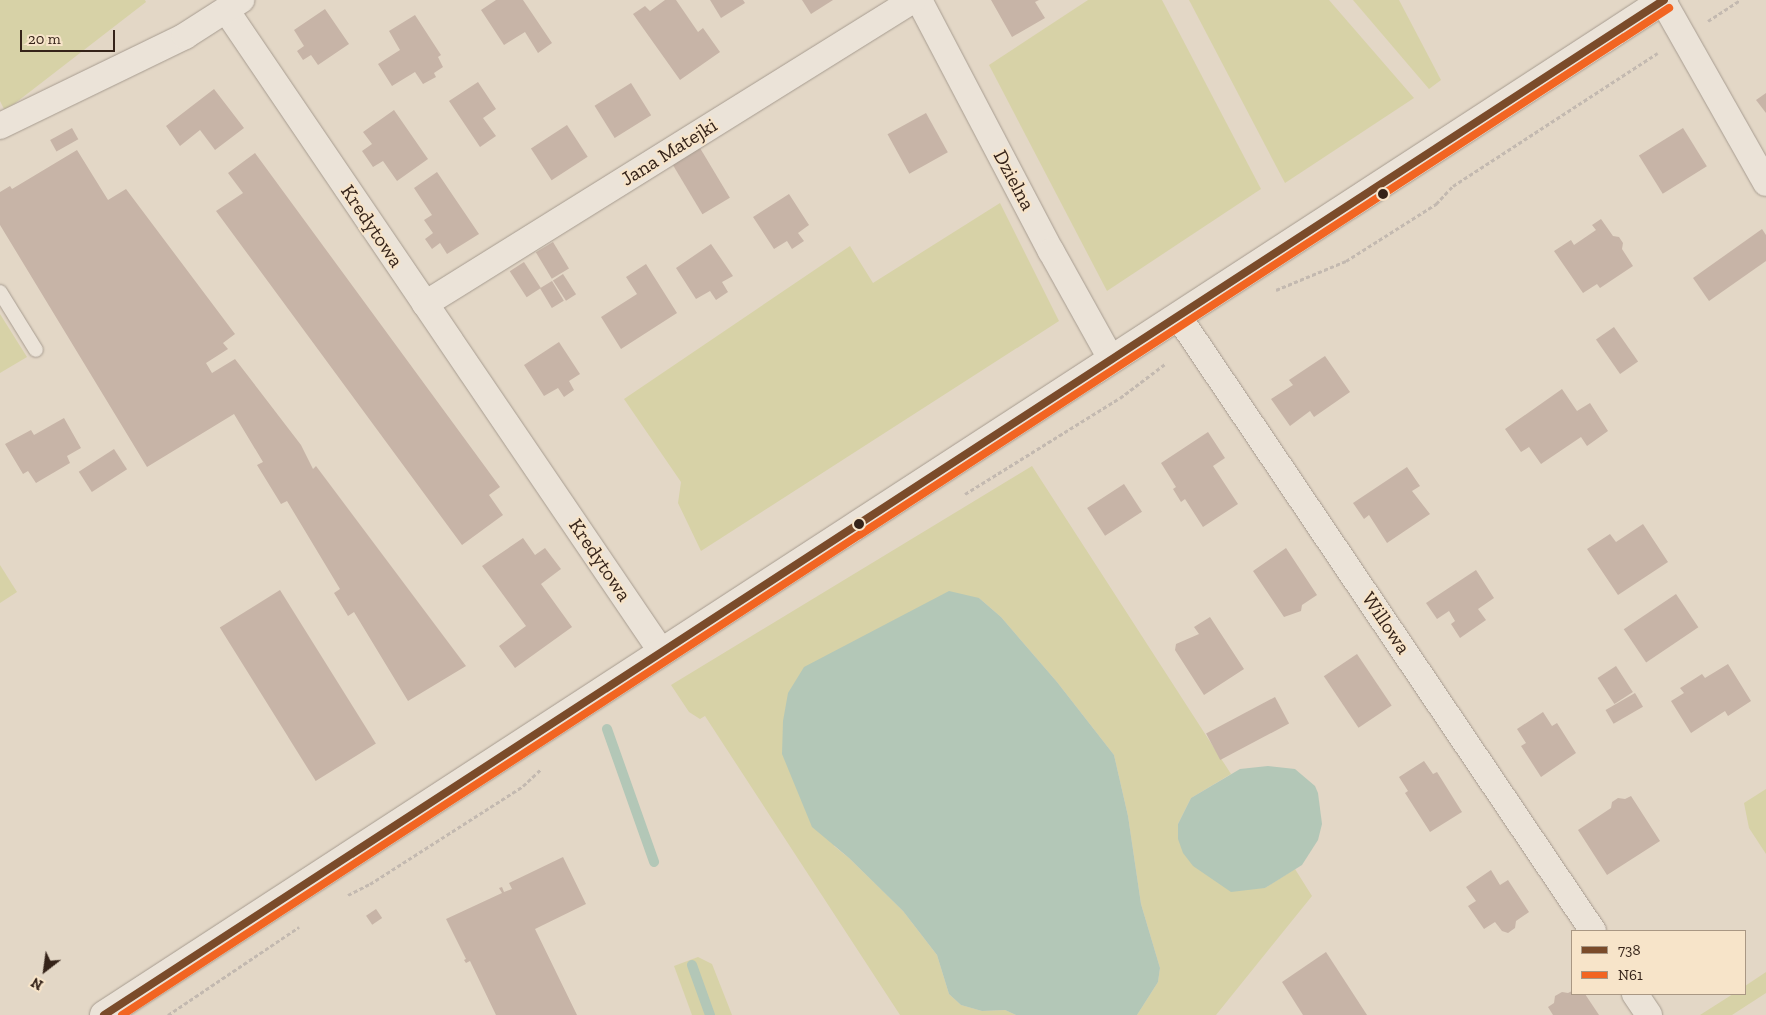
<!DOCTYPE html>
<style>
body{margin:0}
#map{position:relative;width:1766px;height:1015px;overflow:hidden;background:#e3d7c6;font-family:"Zilla Slab",serif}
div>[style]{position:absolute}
.green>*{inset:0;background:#d7d2a7}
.water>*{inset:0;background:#b3c7b7}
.stream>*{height:10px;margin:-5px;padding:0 5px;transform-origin:5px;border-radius:5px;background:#b3c7b7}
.building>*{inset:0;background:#c7b4a7;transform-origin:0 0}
.path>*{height:3px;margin-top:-1.5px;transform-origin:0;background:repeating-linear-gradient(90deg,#c3b9b0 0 4px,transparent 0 6.5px)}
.roads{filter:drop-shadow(0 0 1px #a79c90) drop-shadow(0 0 1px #a79c90)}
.lane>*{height:14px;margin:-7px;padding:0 7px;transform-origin:7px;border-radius:7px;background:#ebe3d8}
.street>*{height:26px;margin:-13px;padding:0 13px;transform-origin:13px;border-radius:13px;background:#ebe3d8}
.secondary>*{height:28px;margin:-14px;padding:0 14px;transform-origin:14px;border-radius:14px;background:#ebe3d8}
.bus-1>*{height:8px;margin:-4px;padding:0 4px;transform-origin:4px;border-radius:4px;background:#7a4b2a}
.bus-2>*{height:8px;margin:-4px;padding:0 4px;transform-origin:4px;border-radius:4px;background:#f26522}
.dots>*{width:14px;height:14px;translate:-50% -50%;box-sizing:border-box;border:2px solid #f7e4c9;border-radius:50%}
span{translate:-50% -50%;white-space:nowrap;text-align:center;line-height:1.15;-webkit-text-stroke:4px #f7e4c9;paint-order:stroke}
.street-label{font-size:20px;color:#352319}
.legend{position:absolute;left:1571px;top:930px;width:175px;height:65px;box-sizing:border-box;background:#f7e4c9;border:1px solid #a99783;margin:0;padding:6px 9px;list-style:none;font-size:15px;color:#352319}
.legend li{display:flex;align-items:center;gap:10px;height:25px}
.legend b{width:25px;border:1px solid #a99783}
.north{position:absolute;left:20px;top:945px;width:50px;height:50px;-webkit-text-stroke:4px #f7e4c9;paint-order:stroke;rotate:210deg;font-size:14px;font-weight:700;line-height:20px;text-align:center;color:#352319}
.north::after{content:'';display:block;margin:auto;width:18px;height:22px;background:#352319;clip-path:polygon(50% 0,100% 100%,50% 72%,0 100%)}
.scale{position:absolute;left:20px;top:30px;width:95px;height:22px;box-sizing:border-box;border:2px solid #352319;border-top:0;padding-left:6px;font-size:15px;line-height:18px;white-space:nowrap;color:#352319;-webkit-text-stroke:4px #f7e4c9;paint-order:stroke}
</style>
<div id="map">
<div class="green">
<div style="clip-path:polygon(0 0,145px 0,146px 2px,5px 111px,0 101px)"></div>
<div style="clip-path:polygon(1088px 0,1162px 0,1261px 189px,1107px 291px,989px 65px)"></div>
<div style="clip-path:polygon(1189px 0,1329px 0,1414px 98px,1285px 183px)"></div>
<div style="clip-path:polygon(1353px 0,1399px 0,1441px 80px,1429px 89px)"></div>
<div style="clip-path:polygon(1000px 203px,1059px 321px,701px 551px,678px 503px,681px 482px,624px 399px,850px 246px,873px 283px)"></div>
<div style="clip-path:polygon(0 314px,27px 357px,0 373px)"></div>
<div style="clip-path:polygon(1032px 466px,1231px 774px,1191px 798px,1178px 824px,1265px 888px,1295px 869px,1312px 896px,1216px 1015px,1137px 1015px,1158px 982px,1160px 968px,1141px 904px,1128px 816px,1114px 755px,1057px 682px,1001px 617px,979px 598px,834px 846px,849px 858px,903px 911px,937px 955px,949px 994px,961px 1005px,982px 1011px,1005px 1010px,1016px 1015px,900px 1015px,705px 716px,700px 719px,689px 712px,671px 685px)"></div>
<div style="clip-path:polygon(0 565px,17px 592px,0 603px)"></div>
<div style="clip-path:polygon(1766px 789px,1766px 854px,1749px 828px,1744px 803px)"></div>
<div style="clip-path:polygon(698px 957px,712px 964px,732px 1015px,692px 1015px,674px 966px)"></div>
<div style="clip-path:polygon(1766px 972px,1766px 993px,1732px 1015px,1700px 1015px,1733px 994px,1745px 994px,1745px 986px)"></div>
</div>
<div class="water">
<div style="clip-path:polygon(949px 591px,979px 598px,1001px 617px,1057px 682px,1114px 755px,1128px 816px,1141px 904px,1160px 968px,1158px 982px,1137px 1015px,1016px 1015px,1005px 1010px,982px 1011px,961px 1005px,949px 994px,937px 955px,903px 911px,849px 858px,812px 827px,782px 754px,783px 721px,788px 693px,804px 667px)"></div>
<div style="clip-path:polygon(1268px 766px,1295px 769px,1315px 786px,1318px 793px,1322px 824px,1318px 840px,1302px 865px,1265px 888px,1231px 892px,1193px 866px,1183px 853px,1178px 839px,1178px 824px,1191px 798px,1240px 769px)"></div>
</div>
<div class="stream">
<div style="left:607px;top:729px;width:141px;rotate:70.5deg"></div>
<div style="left:692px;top:965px;width:53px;rotate:70.2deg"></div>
</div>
<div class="building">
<div style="clip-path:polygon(496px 0,523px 0,552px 43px,538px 53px,525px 32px,504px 45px,481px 10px)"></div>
<div style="clip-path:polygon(665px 0,676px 0,698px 32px,703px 28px,720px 52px,680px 80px,633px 14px,645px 6px,650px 11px)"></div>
<div style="clip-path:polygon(710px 0,743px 0,745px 3px,721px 18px)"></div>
<div style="clip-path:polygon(802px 0,833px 0,811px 14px)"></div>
<div style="clip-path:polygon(991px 0,1039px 0,1035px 2px,1045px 18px,1012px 37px)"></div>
<div style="clip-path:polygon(325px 9px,349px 44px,318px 65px,311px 55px,303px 60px,297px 51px,304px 46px,294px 30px)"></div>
<div style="clip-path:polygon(415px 15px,441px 55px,438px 57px,443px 67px,434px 73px,436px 77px,423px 84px,415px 72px,392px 86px,378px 64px,400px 50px,389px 31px)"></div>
<div style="clip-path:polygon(478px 82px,496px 109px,483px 118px,496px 136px,480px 147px,449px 101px)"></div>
<div style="left:631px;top:83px;width:38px;height:43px;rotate:58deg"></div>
<div style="clip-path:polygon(214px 89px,244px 128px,215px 150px,200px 130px,180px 146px,166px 126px)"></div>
<div style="clip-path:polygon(1766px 93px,1766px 113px,1756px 100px)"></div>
<div style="clip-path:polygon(394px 110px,428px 159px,397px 181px,383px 161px,373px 167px,362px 151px,372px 144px,363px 132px)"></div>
<div style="left:926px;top:113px;width:45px;height:44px;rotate:61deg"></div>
<div style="left:567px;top:125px;width:38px;height:43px;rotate:57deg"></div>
<div style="left:72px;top:128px;width:13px;height:25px;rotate:61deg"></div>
<div style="left:1683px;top:128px;width:45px;height:52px;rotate:58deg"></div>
<div style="left:700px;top:148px;width:58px;height:32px;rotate:59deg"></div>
<div style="clip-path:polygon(77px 150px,108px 200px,126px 189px,235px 334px,223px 343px,228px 349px,206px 363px,212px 373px,235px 359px,301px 445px,313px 469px,316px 466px,466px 666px,408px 701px,354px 612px,348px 616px,334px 593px,340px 589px,287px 501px,281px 504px,257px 465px,263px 462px,234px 414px,147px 467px,0 225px,0 192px,10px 186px,12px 189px)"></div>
<div style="clip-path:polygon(255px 153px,500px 487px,489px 495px,503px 515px,462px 545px,216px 211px,243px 193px,228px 173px)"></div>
<div style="clip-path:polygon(437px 172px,479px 234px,447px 254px,440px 243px,432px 249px,425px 239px,433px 233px,424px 220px,432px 215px,414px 188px)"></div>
<div style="clip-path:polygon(789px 194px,809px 225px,798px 233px,804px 241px,792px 249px,787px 241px,774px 249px,753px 217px)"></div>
<div style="clip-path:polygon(1601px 219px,1613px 236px,1619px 237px,1623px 243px,1622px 249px,1633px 266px,1600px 288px,1597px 284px,1583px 293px,1554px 251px,1571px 240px,1574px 245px,1596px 230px,1592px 225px)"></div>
<div style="clip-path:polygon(1762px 229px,1766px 235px,1766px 261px,1709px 301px,1693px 278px)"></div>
<div style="left:553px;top:242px;width:31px;height:20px;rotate:59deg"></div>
<div style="clip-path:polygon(711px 244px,733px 276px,722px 282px,728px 292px,716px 300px,710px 291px,696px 299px,676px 268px)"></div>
<div style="left:524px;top:262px;width:31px;height:17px;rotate:57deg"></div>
<div style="clip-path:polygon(646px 264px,677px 313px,621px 349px,601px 317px,637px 294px,626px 277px)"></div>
<div style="left:563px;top:274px;width:24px;height:12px;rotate:57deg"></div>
<div style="left:552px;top:281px;width:23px;height:14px;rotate:59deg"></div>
<div style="left:1614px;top:327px;width:42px;height:22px;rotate:55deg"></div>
<div style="clip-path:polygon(559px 342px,580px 374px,569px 381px,574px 390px,564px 397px,558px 388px,544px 396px,524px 365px)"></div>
<div style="clip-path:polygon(1325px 356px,1350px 392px,1314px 417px,1310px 411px,1290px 426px,1271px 399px,1293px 385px,1289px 380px)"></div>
<div style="clip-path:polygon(1562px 389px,1577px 411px,1590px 403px,1608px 431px,1587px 446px,1581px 437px,1541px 464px,1529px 447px,1521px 452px,1505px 429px)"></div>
<div style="clip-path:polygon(64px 418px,81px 448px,67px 456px,70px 463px,36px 483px,28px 471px,23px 474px,5px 444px,31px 430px,34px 435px)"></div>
<div style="clip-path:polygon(1208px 432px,1225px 458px,1213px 466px,1238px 504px,1203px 527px,1185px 499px,1181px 502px,1173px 489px,1176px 487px,1161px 463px)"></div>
<div style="left:114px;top:449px;width:24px;height:42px;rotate:57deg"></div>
<div style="clip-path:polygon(1407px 467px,1420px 486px,1412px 491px,1430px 514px,1387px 543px,1369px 515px,1364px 519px,1353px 503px)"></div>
<div style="left:1124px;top:484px;width:33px;height:44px;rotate:57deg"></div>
<div style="clip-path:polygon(1643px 524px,1668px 562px,1618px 595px,1587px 549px,1610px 534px,1616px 542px)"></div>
<div style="clip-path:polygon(523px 538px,535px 555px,545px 548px,561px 569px,541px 584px,572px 627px,515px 668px,499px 646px,526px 626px,482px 566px)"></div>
<div style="clip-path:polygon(1286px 548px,1317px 595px,1302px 605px,1301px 611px,1284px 617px,1253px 571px)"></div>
<div style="clip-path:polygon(1476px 570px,1494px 598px,1478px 609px,1486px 620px,1460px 638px,1451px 624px,1455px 621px,1449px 611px,1437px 619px,1426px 603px)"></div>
<div style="left:280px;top:590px;width:181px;height:71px;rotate:58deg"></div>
<div style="left:1676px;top:594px;width:40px;height:63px;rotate:56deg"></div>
<div style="clip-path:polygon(1210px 617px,1244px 669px,1204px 695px,1175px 650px,1176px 644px,1199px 634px,1194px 627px)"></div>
<div style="left:1357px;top:654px;width:62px;height:40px;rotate:56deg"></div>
<div style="clip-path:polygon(1728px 664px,1751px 701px,1728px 716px,1725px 711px,1691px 733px,1671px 701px,1684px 693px,1680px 688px,1702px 674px,1705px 678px)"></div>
<div style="left:1616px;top:666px;width:31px;height:22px;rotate:57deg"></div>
<div style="left:1635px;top:693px;width:16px;height:34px;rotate:60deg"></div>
<div style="left:1275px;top:697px;width:30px;height:78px;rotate:62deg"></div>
<div style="clip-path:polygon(1543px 712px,1552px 726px,1557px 723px,1576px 753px,1541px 777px,1521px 746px,1526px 743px,1517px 729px)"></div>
<div style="clip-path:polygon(1424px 761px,1433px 774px,1437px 772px,1462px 812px,1430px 832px,1405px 793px,1408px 791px,1399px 777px)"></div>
<div style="clip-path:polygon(1631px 796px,1660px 841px,1607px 875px,1578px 830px,1611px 808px,1612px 802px,1618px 798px,1625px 799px)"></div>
<div style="clip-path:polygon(563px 857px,586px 904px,535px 929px,577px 1015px,496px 1015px,470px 961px,466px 963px,464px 960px,466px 959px,446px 919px,502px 893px,499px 888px,502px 887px,504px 892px,512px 889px,509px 883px)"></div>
<div style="clip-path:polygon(1491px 870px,1500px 885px,1508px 880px,1529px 912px,1516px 921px,1515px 928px,1508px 933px,1502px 931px,1495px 922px,1484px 929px,1468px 906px,1476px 901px,1466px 887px)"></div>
<div style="left:376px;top:909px;width:11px;height:12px;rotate:56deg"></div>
<div style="clip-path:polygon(1326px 952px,1367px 1015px,1303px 1015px,1282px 982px)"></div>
<div style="clip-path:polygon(1572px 991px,1572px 994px,1585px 994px,1599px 1015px,1553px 1015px,1548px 1007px,1554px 1003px,1555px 996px,1562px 992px,1568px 993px)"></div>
</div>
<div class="path">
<div style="left:1708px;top:21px;width:38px;rotate:-33deg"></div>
<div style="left:1276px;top:290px;width:76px;rotate:-22.5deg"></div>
<div style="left:1346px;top:261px;width:107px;rotate:-32.3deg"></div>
<div style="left:1436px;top:204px;width:25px;rotate:-47deg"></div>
<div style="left:1453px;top:186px;width:244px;rotate:-33deg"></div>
<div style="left:965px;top:494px;width:182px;rotate:-31.8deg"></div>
<div style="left:1120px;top:398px;width:56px;rotate:-37.1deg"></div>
<div style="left:348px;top:895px;width:25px;rotate:-27deg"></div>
<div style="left:370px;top:884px;width:182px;rotate:-32.6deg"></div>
<div style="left:523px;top:786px;width:25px;rotate:-43deg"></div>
<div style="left:168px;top:1015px;width:158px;rotate:-33.9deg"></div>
</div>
<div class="roads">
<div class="lane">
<div style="left:0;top:292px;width:68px;rotate:58.2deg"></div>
</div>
<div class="street">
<div style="left:919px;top:0;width:284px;rotate:62.3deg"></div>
<div style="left:1051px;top:251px;width:124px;rotate:60.9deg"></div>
<div style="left:1663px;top:1px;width:209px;rotate:60.5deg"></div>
<div style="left:226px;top:10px;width:775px;rotate:55.84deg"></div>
<div style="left:0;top:126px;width:206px;rotate:-25.9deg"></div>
<div style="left:185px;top:36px;width:67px;rotate:-32.7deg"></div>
<div style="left:425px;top:304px;width:575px;rotate:-31.92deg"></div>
<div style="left:1178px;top:316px;width:742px;rotate:55.99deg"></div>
<div style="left:1635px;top:994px;width:25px;rotate:56deg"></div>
</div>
<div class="secondary">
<div style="left:104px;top:1015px;width:1861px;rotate:-33.05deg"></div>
</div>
</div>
<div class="bus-1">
<div style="left:104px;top:1015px;width:1861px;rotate:-33.05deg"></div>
</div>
<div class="bus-2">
<div style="left:122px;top:1015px;width:1846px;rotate:-33.06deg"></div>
</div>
<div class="dots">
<div style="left:1383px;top:194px;background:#352319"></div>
<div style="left:859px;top:524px;background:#352319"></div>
</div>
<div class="street-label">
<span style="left:669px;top:152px;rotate:-32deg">Jana Matejki</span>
<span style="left:1014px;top:180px;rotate:62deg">Dzielna</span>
<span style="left:372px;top:226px;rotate:56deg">Kredytowa</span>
<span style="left:600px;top:560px;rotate:56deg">Kredytowa</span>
<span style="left:1386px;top:623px;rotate:56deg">Willowa</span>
</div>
<ul class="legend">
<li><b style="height:6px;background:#7a4b2a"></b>738</li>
<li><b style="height:6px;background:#f26522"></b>N61</li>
</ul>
<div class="north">N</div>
<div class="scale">20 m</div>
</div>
